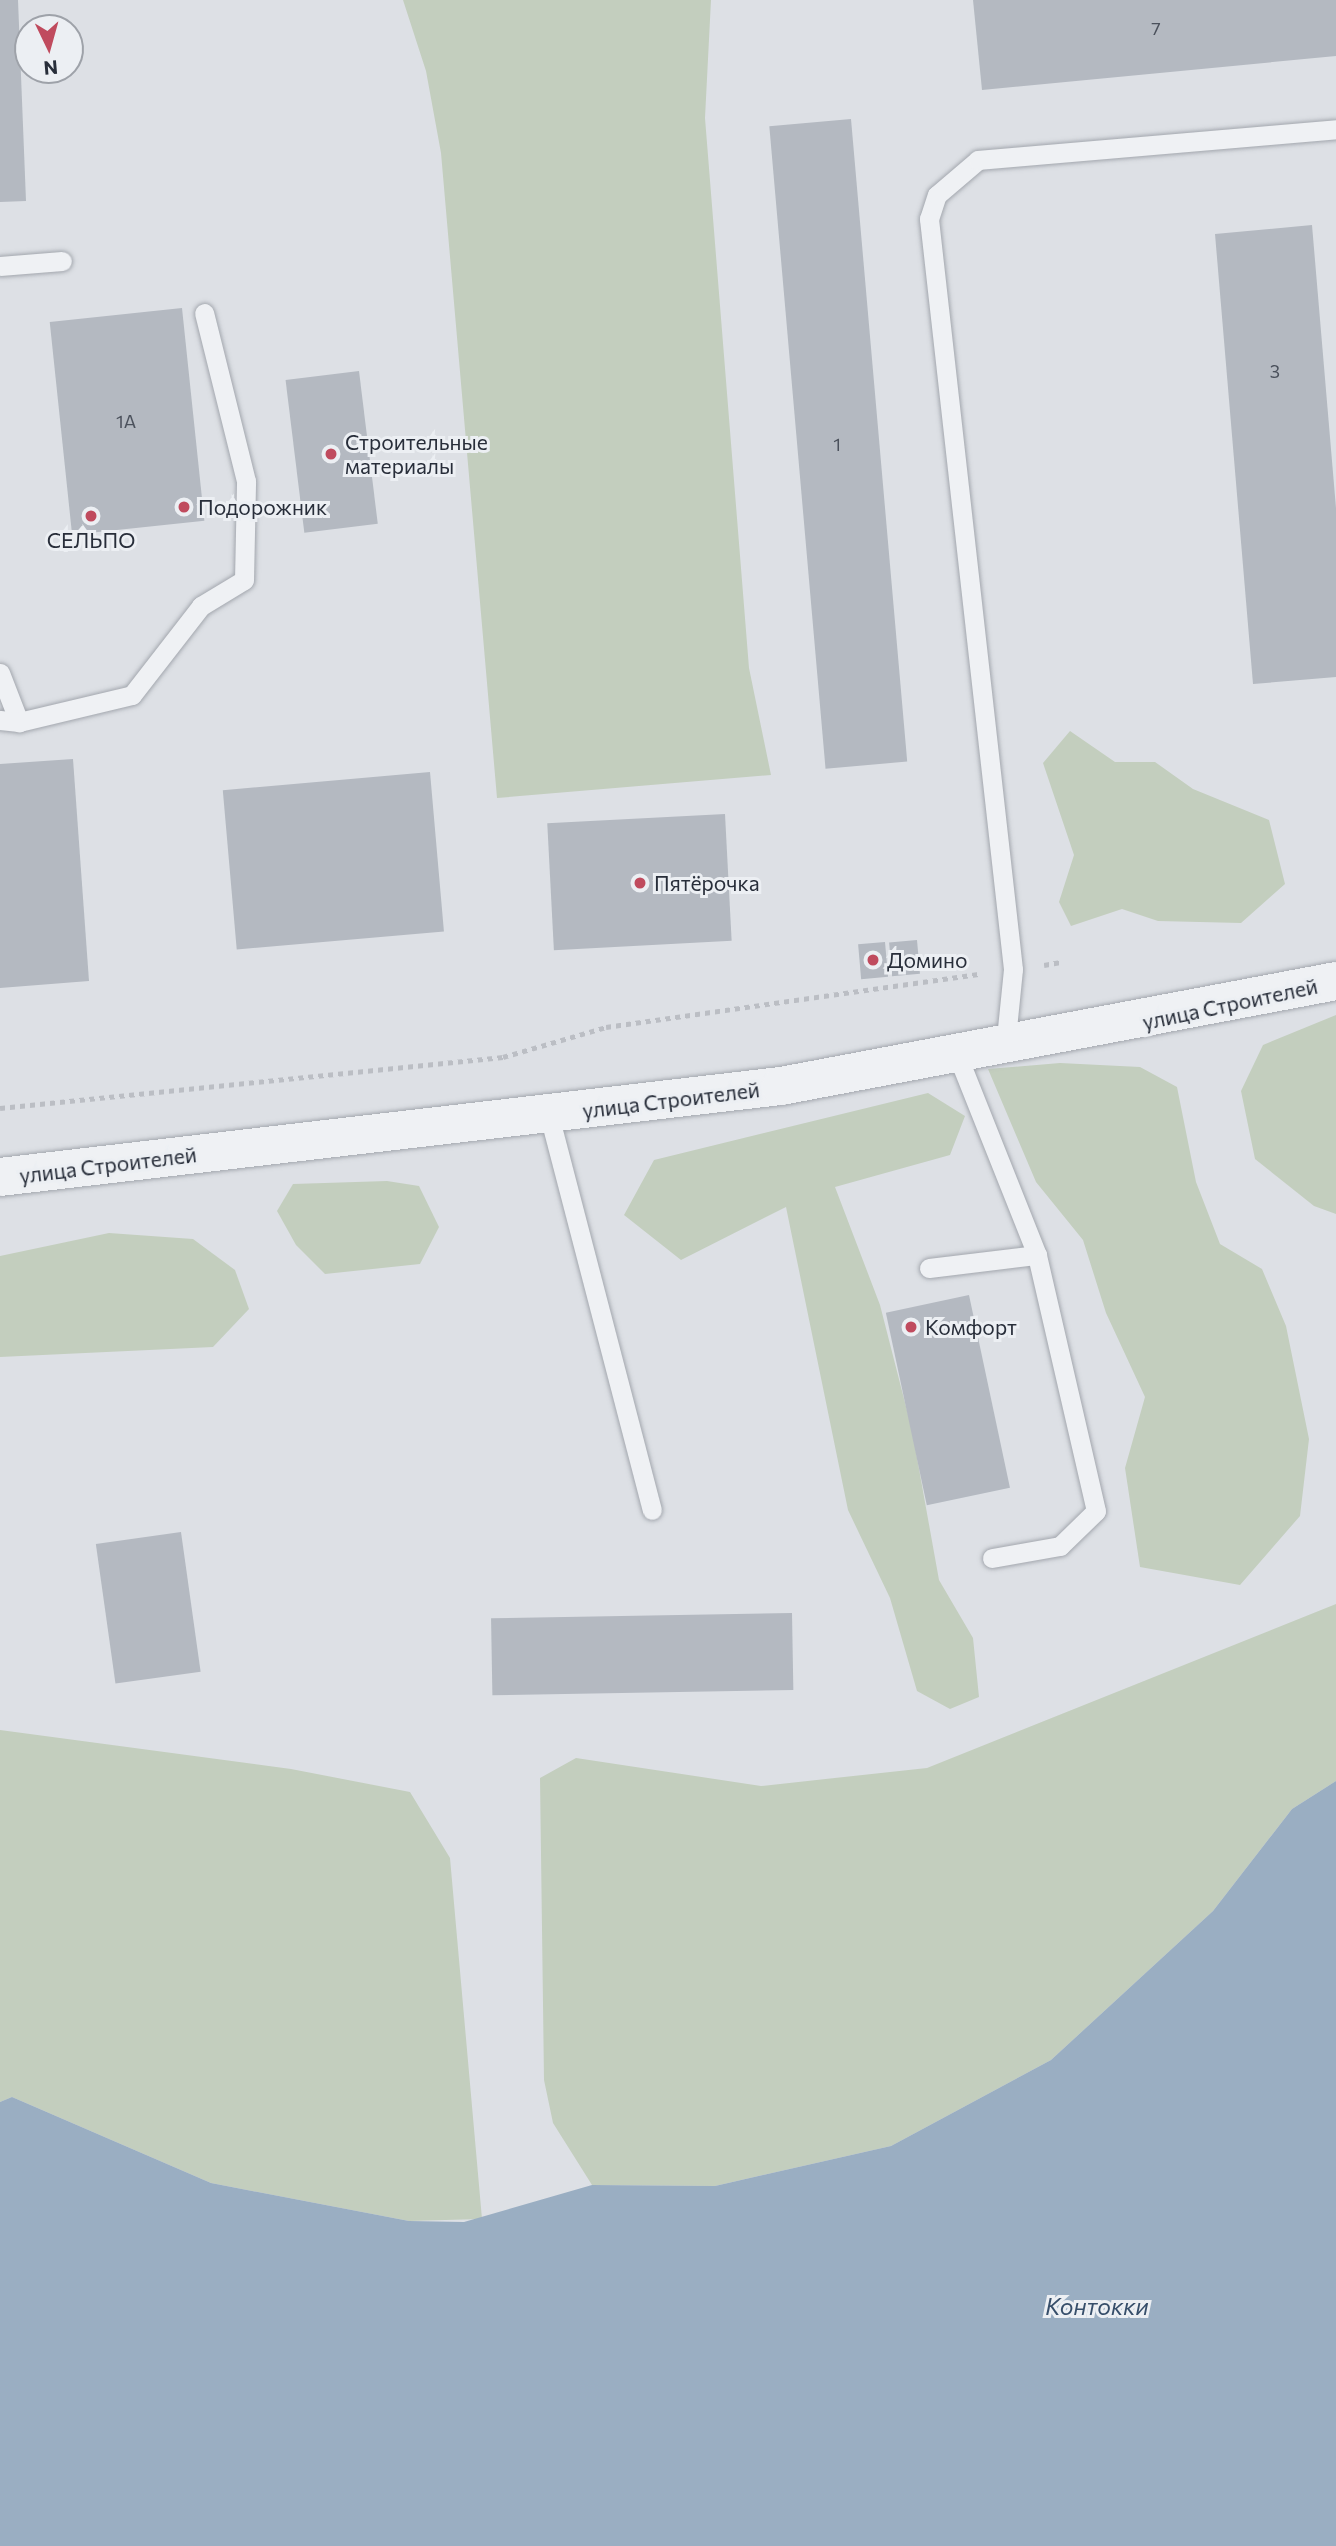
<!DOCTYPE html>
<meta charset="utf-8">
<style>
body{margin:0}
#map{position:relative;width:1336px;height:2546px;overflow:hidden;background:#dde0e5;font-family:Commissioner,sans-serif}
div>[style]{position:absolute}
.green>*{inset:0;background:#c3cebe}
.water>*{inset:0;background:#9aaec2}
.building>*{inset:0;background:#b4b9c1;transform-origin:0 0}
.path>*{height:4.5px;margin-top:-2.25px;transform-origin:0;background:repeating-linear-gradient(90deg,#bbbec4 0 5px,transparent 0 10px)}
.roads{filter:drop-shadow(0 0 2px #a3a7ae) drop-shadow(0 0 2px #a3a7ae)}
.service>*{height:19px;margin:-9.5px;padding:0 9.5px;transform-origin:9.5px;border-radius:9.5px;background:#eff1f4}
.tertiary>*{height:38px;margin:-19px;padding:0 19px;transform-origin:19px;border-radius:19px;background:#eff1f4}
.dots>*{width:19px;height:19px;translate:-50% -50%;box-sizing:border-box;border:4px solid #eceff3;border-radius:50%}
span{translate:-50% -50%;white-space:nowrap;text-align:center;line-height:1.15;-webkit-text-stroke:6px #eceff3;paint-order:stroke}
.number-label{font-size:18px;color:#4b515c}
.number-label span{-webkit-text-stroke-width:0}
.poi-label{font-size:21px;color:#282e3a}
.left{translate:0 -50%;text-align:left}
.street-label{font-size:21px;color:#282e3a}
.water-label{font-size:23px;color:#364e6a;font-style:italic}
.north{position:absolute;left:14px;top:14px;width:70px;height:70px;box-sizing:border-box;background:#eceff3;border:2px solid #9ea2a9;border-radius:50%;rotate:175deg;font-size:19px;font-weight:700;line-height:28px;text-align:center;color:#282e3a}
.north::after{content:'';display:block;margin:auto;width:24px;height:32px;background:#c04b5e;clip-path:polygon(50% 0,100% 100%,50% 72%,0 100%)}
</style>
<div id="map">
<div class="green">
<div style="clip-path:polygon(403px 0,711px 0,705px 118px,749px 668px,771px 775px,497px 798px,441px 153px,426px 71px)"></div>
<div style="clip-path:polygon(1070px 731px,1115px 762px,1155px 762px,1193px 789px,1269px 820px,1285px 884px,1241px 923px,1158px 921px,1122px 909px,1071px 926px,1059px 902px,1074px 855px,1043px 763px)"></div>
<div style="clip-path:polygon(1336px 1015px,1336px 1214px,1314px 1206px,1255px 1159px,1241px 1091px,1263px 1045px)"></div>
<div style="clip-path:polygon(1060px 1063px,1140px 1067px,1177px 1087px,1196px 1182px,1220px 1244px,1262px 1269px,1286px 1326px,1309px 1439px,1300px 1516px,1240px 1585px,1140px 1567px,1125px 1468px,1145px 1397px,1106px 1313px,1083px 1240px,1036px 1182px,988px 1069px)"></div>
<div style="clip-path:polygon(928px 1093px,965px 1116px,950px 1155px,835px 1187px,880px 1305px,912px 1430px,939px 1580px,973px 1638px,979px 1697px,950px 1709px,917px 1691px,890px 1598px,848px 1510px,786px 1207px,681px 1260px,624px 1215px,654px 1160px)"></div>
<div style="clip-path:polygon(387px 1181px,419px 1186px,439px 1227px,420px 1264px,325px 1274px,296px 1245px,277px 1211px,293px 1184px)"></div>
<div style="clip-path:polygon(109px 1233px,193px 1239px,235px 1270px,249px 1309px,213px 1347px,0 1357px,0 1256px)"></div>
<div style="clip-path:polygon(1336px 1604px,1336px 1781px,1292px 1809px,1213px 1911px,1051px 2060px,891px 2146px,715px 2186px,592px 2185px,553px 2123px,544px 2080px,540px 1778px,576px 1758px,761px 1786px,927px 1768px)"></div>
<div style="clip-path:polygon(0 1730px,291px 1769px,410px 1792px,450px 1858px,482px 2219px,409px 2221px,211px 2183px,12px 2097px,0 2102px)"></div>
</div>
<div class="water">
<div style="clip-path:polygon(1336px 1781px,1336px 2546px,0 2546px,0 2102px,12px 2097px,211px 2183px,409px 2221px,464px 2222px,592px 2185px,715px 2186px,891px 2146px,1051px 2060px,1213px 1911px,1292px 1809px)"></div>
</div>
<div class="building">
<div style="clip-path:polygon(0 0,18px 0,26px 201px,0 202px)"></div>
<div style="clip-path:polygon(973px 0,1336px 0,1336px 56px,982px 90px)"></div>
<div style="left:851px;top:119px;width:645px;height:82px;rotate:85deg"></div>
<div style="clip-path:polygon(1312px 225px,1336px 508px,1336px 677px,1253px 684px,1215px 234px)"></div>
<div style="left:182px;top:308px;width:214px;height:133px;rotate:84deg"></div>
<div style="left:359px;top:371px;width:154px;height:74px;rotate:83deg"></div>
<div style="clip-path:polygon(73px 759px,89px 981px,0 988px,0 764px)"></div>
<div style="left:430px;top:772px;width:160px;height:208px;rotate:85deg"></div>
<div style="left:725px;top:814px;width:127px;height:178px;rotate:87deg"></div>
<div style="left:917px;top:940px;width:34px;height:28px;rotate:85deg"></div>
<div style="left:885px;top:942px;width:35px;height:27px;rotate:85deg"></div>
<div style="left:969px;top:1295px;width:197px;height:85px;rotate:78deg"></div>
<div style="left:181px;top:1532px;width:141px;height:86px;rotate:82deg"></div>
<div style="left:792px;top:1613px;width:77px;height:301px;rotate:89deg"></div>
</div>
<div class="path">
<div style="left:1044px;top:965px;width:17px;rotate:-10deg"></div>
<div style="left:0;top:1108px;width:506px;rotate:-5.79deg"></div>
<div style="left:503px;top:1057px;width:107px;rotate:-16.2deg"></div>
<div style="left:606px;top:1027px;width:378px;rotate:-8.1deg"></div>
</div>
<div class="roads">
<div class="service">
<div style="left:0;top:266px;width:62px;rotate:-4.6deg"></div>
<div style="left:0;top:673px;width:53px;rotate:68.8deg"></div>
<div style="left:0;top:720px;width:19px;rotate:6deg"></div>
<div style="left:19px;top:722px;width:116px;rotate:-13.4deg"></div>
<div style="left:132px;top:695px;width:113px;rotate:-52.2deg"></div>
<div style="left:201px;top:606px;width:50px;rotate:-31.2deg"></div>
<div style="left:244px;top:580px;width:99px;rotate:-88.8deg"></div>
<div style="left:246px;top:481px;width:173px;rotate:-104deg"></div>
<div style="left:1005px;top:1048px;width:79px;rotate:-84.2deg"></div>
<div style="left:1013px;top:969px;width:755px;rotate:-96.39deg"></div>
<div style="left:929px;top:219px;width:25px;rotate:-72deg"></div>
<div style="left:937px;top:195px;width:54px;rotate:-40.5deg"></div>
<div style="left:978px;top:160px;width:359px;rotate:-4.9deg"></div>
<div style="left:549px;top:1115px;width:408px;rotate:75.4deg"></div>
<div style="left:929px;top:1268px;width:109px;rotate:-6.9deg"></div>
<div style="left:1037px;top:1255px;width:214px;rotate:-111.7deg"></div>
<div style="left:992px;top:1558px;width:69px;rotate:-10deg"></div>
<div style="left:1060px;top:1546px;width:50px;rotate:-44.2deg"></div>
<div style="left:1096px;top:1511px;width:263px;rotate:-103deg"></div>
</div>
<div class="tertiary">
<div style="left:0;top:1177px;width:786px;rotate:-6.65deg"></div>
<div style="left:781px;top:1086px;width:565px;rotate:-10.71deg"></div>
</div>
</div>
<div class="dots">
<div style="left:331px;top:454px;background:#c04b5e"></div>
<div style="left:184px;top:507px;background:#c04b5e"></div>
<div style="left:91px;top:516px;background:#c04b5e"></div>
<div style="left:640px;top:883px;background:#c04b5e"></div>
<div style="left:873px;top:960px;background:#c04b5e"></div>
<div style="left:911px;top:1327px;background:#c04b5e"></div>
</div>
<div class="number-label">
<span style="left:1156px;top:28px">7</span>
<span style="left:1275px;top:371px">3</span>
<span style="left:126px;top:421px">1А</span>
<span style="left:837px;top:444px">1</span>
</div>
<div class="poi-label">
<span class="left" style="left:345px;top:454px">Строительные<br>материалы</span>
<span class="left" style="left:198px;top:507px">Подорожник</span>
<span style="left:91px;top:540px">СЕЛЬПО</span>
<span class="left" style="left:654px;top:883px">Пятёрочка</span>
<span class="left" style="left:887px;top:960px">Домино</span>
<span class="left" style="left:925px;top:1327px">Комфорт</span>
</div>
<div class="street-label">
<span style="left:1230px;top:1004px;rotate:-12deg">улица Строителей</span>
<span style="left:671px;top:1100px;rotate:-7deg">улица Строителей</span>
<span style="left:108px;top:1165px;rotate:-7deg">улица Строителей</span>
</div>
<div class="water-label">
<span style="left:1097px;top:2306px">Контокки</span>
</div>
<div class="north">N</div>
</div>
